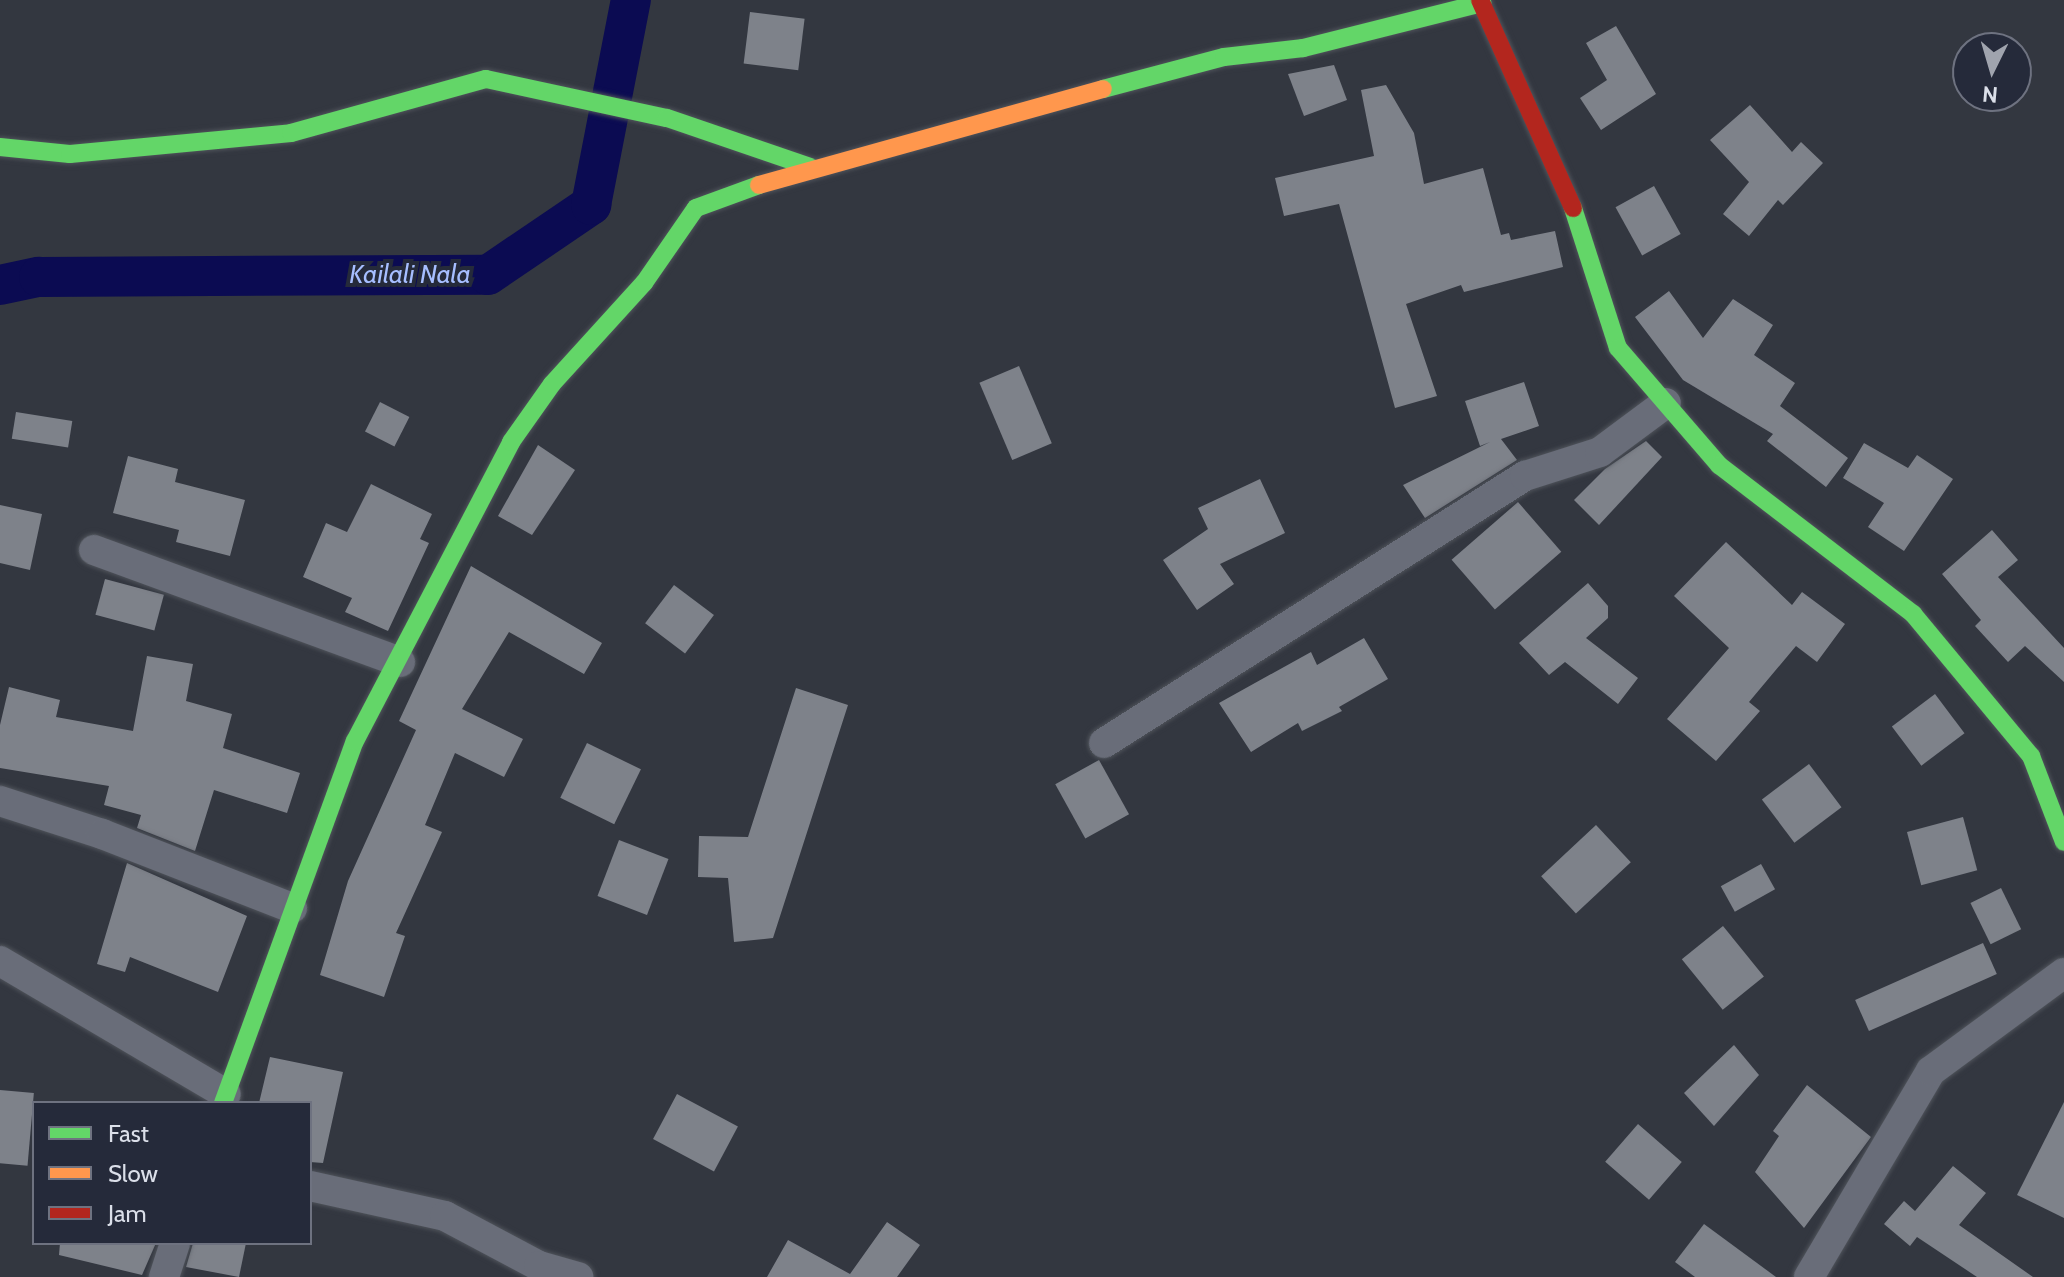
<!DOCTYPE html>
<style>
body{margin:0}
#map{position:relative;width:2064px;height:1277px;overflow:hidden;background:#333740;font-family:Cabin,sans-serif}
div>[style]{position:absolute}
.canal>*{height:40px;margin:-20px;padding:0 20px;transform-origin:20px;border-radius:20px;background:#0b0b52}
.building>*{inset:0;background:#7e828a;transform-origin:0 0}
.roads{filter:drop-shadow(0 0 2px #4f535a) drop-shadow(0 0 2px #4f535a)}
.street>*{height:30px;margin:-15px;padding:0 15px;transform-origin:15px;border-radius:15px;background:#696d79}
.fast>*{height:18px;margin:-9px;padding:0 9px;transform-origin:9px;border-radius:9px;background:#63d668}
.slow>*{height:18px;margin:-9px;padding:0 9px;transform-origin:9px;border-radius:9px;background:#ff974d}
.jam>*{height:18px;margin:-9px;padding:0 9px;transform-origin:9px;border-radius:9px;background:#b3261e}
span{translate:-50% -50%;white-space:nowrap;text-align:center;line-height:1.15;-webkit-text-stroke:8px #252a3a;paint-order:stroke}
.water-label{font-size:26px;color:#a6beff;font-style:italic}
.legend{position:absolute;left:32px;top:1101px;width:280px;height:144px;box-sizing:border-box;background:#252a3a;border:2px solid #6e7280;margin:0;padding:10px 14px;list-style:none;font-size:24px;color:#dbdfe9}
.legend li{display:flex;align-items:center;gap:16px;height:40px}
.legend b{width:40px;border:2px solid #6e7280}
.north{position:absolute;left:1952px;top:32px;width:80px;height:80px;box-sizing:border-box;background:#252a3a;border:2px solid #6e7280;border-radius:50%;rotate:185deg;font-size:22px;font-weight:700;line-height:32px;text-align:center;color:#dbdfe9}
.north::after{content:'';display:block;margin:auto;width:28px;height:36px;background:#a0a4ae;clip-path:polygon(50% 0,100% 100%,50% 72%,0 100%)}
</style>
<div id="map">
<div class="canal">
<div style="left:0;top:285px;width:40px;rotate:-12deg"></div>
<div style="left:39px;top:277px;width:449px;rotate:-0.3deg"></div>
<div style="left:488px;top:275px;width:125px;rotate:-34.2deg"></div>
<div style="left:591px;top:205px;width:209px;rotate:-79deg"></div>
</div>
<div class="building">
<div style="left:750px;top:12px;width:55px;height:52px;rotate:7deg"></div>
<div style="clip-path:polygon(1616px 26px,1656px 94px,1601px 130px,1580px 98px,1607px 80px,1586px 43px)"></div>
<div style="clip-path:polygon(1334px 65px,1347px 100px,1304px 116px,1288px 74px)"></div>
<div style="clip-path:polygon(1386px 85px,1414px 133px,1424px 184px,1483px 168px,1501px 235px,1509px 233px,1511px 240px,1555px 231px,1563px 267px,1464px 292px,1461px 285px,1406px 304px,1437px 396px,1395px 408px,1339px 204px,1284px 216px,1275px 178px,1374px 156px,1361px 90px)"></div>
<div style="clip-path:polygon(1750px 105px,1792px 152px,1801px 142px,1823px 163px,1783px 205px,1778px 200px,1749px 236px,1723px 214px,1749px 182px,1710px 140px)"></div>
<div style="left:1654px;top:186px;width:55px;height:44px;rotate:61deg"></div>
<div style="clip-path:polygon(1669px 291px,1703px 338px,1733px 299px,1773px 325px,1754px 355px,1795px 383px,1780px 406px,1848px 458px,1826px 487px,1767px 441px,1773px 434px,1683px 380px,1635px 317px)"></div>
<div style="left:1019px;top:366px;width:84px;height:43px;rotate:67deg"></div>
<div style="clip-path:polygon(1524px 382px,1539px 426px,1501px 439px,1517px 460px,1425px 518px,1403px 485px,1490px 442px,1480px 446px,1465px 401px)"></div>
<div style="left:380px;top:402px;width:33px;height:33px;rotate:27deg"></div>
<div style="left:16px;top:412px;width:57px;height:27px;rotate:9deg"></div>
<div style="clip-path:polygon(1646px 441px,1662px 457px,1599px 525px,1574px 500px,1605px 469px)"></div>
<div style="clip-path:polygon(1864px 443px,1908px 468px,1917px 455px,1953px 479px,1904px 551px,1868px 527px,1884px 503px,1843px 478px)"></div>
<div style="clip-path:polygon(538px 445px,575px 470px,532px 535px,498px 516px)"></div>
<div style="clip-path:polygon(128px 456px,178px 469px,175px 482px,245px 500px,230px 556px,176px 542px,179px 530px,113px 513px)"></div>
<div style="clip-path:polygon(1260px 479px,1285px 533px,1220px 564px,1234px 584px,1197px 610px,1163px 560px,1208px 529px,1198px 508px)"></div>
<div style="clip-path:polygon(371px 484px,432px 514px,420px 539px,429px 543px,388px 631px,345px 612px,352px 598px,303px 577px,326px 523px,347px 532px)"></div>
<div style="left:1518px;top:502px;width:66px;height:88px;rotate:49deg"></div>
<div style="clip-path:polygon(0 505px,42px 514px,30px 570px,0 563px)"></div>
<div style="clip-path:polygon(1992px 530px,2018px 560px,1998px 577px,2064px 648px,2064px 682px,2025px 646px,2008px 662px,1975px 626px,1981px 620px,1942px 574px)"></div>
<div style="clip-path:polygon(1726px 542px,1792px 605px,1802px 592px,1845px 624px,1817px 662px,1796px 646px,1749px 702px,1760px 711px,1716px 761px,1667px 719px,1729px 648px,1674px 596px)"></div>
<div style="clip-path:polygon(471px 566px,602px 643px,584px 674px,509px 632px,462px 709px,523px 739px,504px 777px,455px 753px,425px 825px,442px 832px,396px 933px,405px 936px,384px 997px,320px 975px,348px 881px,416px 730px,399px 721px)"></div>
<div style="left:105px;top:579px;width:61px;height:37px;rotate:15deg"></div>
<div style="clip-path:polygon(1588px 583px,1608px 606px,1608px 618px,1586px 638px,1638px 678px,1618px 704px,1565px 662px,1549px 675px,1519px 643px)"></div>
<div style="left:674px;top:585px;width:50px;height:48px;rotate:37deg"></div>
<div style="clip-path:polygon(1364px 638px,1388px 679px,1339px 707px,1342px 711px,1302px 731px,1298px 723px,1251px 752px,1219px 703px,1311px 652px,1317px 665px)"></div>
<div style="clip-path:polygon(147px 656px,193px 664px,186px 701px,232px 714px,223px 748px,300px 773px,287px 813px,214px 790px,195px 851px,137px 828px,141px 815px,104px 805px,109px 786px,0 768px,0 725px,9px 687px,60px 700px,56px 717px,133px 731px)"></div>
<div style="clip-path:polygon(796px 688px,848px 705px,773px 938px,734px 942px,728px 878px,698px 877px,699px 836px,748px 837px)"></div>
<div style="left:1935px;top:694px;width:49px;height:54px;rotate:53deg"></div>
<div style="left:587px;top:743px;width:60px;height:61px;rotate:26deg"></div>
<div style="left:1099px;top:760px;width:62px;height:50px;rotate:61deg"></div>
<div style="left:1809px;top:764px;width:54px;height:59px;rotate:53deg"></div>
<div style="left:1963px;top:817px;width:55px;height:58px;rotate:75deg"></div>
<div style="left:1596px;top:825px;width:51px;height:75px;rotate:47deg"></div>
<div style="left:619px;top:840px;width:53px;height:60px;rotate:21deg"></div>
<div style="clip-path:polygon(127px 863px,247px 916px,218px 992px,130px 957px,125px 972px,97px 964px)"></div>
<div style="left:1761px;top:864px;width:29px;height:46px;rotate:61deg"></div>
<div style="left:2001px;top:888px;width:46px;height:34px;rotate:64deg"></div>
<div style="left:1723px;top:926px;width:65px;height:53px;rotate:51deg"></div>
<div style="left:1983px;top:943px;width:34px;height:140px;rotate:66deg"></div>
<div style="clip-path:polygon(1734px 1045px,1759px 1075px,1714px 1126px,1684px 1093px)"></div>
<div style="clip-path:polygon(270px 1057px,343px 1072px,323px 1163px,310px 1162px,310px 1103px,259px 1103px)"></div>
<div style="clip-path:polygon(1807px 1085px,1871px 1137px,1804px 1228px,1755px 1172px,1779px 1136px,1773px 1131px)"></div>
<div style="left:0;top:1090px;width:34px;height:73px;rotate:5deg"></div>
<div style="left:677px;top:1094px;width:69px;height:51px;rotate:28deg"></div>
<div style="clip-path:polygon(2064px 1102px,2064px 1218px,2017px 1195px)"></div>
<div style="left:1638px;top:1124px;width:58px;height:50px;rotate:41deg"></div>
<div style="clip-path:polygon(1953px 1166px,1986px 1193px,1959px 1225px,2033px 1277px,1977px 1277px,1917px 1237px,1910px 1246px,1884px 1224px,1904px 1201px,1915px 1211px)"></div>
<div style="clip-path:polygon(887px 1222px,920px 1245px,897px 1277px,767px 1277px,788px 1240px,850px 1274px)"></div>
<div style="clip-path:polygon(1704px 1224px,1776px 1277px,1695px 1277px,1675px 1262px)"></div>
<div style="clip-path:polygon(60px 1243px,156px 1243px,142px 1275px,59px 1255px)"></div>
<div style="clip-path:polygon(193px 1243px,246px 1243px,239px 1277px,186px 1267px)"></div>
</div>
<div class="roads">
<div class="street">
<div style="left:94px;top:550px;width:326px;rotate:20.1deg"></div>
<div style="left:1104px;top:743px;width:499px;rotate:-32.4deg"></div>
<div style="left:1525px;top:476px;width:79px;rotate:-17.7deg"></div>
<div style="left:1600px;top:452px;width:82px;rotate:-36.6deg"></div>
<div style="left:0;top:801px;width:107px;rotate:17.9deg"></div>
<div style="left:102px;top:834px;width:204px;rotate:21.3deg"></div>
<div style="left:0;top:961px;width:262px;rotate:30.5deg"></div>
<div style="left:310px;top:1186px;width:138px;rotate:12.5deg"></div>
<div style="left:445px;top:1216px;width:106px;rotate:28deg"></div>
<div style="left:539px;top:1266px;width:41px;rotate:15.8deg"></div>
<div style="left:164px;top:1277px;width:36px;rotate:-72deg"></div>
<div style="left:1809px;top:1277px;width:239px;rotate:-59.4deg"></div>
<div style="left:1931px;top:1071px;width:165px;rotate:-36.4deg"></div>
</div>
<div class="fast">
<div style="left:1103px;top:89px;width:125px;rotate:-14.8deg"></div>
<div style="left:1224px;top:57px;width:80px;rotate:-6.5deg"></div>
<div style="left:1303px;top:48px;width:185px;rotate:-14.1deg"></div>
<div style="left:0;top:147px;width:70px;rotate:5.7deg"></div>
<div style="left:70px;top:154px;width:222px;rotate:-5.4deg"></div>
<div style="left:291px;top:133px;width:202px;rotate:-15.5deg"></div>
<div style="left:486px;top:79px;width:185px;rotate:12.2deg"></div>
<div style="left:667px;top:118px;width:151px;rotate:18.9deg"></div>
<div style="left:1573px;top:208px;width:147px;rotate:72.2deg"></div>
<div style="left:1618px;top:348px;width:155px;rotate:49.2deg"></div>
<div style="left:1719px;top:465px;width:245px;rotate:37.5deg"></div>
<div style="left:1913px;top:614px;width:185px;rotate:50.3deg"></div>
<div style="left:2031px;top:756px;width:92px;rotate:69deg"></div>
<div style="left:223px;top:1103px;width:385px;rotate:-70deg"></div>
<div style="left:355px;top:741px;width:337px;rotate:-62.4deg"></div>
<div style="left:511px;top:442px;width:71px;rotate:-54.7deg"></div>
<div style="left:552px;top:384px;width:137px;rotate:-47.7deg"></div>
<div style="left:644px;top:283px;width:91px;rotate:-55.3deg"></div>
<div style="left:696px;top:208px;width:67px;rotate:-20.1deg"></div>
</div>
<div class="slow">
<div style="left:759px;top:185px;width:357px;rotate:-15.6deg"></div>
</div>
<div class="jam">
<div style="left:1480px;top:0;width:228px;rotate:65.9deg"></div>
</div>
</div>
<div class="water-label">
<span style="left:410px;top:275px">Kailali Nala</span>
</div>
<ul class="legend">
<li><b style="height:10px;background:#63d668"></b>Fast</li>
<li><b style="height:10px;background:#ff974d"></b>Slow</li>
<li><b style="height:10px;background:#b3261e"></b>Jam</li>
</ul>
<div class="north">N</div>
</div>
